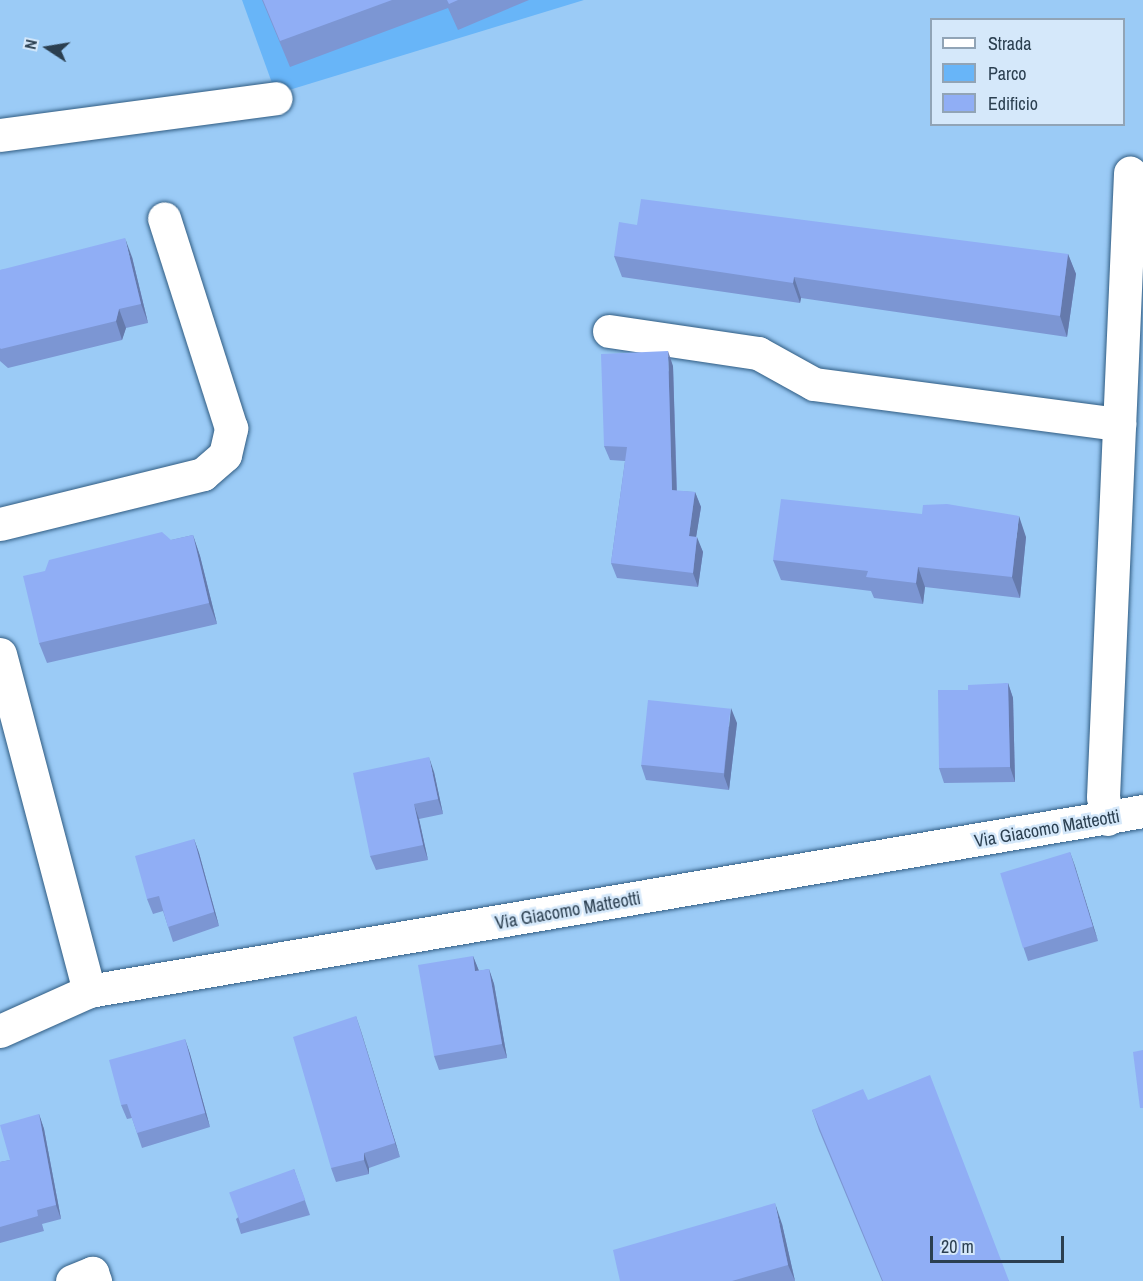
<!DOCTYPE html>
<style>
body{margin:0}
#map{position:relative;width:1143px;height:1281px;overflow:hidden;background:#9bcbf6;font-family:"Archivo Narrow",sans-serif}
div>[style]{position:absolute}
.green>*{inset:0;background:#68b5f8}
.roads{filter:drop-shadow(0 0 2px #305c82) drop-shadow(0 0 2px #305c82)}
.minor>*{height:33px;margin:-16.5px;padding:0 16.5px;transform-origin:16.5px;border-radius:16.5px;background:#fff}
.wall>*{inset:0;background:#7c96d3}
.shaded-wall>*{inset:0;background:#657aac}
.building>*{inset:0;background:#90aef5;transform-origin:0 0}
span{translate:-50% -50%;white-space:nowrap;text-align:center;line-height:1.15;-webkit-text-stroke:5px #d5e8fa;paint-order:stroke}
.street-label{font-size:18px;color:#2b3f50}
.legend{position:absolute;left:930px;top:18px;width:195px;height:108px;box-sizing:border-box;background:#d5e8fa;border:2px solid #91a4b6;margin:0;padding:8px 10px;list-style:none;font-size:18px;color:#2b3f50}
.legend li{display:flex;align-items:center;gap:12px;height:30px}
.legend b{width:30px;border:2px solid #91a4b6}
.north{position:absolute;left:18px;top:18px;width:60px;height:60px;-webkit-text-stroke:4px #d5e8fa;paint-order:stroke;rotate:282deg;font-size:16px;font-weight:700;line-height:24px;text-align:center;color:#2b3f50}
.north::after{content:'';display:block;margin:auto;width:21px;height:27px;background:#2b3f50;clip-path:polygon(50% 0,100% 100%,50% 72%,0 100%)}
.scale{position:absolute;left:930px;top:1236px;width:134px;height:27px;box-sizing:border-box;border:3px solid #2b3f50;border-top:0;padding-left:8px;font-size:18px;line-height:21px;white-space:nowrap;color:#2b3f50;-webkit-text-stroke:4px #d5e8fa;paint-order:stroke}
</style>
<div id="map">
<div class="green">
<div style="clip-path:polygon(242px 0,584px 0,276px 94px)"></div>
</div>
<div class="roads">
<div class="minor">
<div style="left:0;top:135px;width:278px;rotate:-7.6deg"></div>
<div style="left:609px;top:331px;width:151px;rotate:8.4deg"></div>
<div style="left:758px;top:353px;width:64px;rotate:29deg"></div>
<div style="left:814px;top:384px;width:308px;rotate:7.5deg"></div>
<div style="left:0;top:524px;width:209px;rotate:-13.8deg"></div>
<div style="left:203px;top:474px;width:29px;rotate:-41deg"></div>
<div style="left:225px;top:455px;width:28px;rotate:-77deg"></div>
<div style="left:231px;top:428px;width:220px;rotate:-107.7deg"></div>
<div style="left:0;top:654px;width:349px;rotate:75.2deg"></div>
<div style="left:1107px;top:819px;width:22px;rotate:-100deg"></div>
<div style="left:1103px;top:797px;width:625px;rotate:-87.52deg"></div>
<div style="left:0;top:1031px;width:98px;rotate:-24.2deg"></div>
<div style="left:89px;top:991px;width:1069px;rotate:-9.69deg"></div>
<div style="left:72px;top:1281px;width:22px;rotate:-22deg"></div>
<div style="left:92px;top:1273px;width:9px;rotate:69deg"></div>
</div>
</div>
<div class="wall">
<div style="clip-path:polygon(262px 0,529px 0,458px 30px,448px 8px,290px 67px)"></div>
<div style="clip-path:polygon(1068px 254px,1076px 274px,1067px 337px,801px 298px,800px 303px,622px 277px,614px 256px)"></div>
<div style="clip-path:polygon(132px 257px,148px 323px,126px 328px,122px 340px,8px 368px,0 361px,0 270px)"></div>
<div style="clip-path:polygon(673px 366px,677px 491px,695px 492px,701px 507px,696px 537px,703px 552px,698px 587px,617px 578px,611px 563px,625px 461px,610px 460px,604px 446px)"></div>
<div style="clip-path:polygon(193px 535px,200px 556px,217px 624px,47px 663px,39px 643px,171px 540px)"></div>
<div style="clip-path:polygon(1026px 537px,1020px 598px,925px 587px,923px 604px,874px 598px,871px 591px,781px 580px,773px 560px)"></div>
<div style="clip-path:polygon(1008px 683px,1013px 698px,1015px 782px,944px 783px,939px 768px,968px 690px)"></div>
<div style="clip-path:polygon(737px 723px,729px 790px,646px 780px,641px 765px)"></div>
<div style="clip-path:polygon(434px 772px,443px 814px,419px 819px,428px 860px,376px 870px,370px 856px)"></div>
<div style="clip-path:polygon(194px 839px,199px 853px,219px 926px,173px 942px,163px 911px,153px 914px,147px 899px)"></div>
<div style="clip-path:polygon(1070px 852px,1098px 941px,1028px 961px,1023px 946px)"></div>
<div style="clip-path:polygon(473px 956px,479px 971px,489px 969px,494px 984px,507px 1058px,439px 1070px,434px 1056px)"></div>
<div style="clip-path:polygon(356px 1016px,400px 1157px,369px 1168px,369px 1174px,336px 1182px,331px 1168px)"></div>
<div style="clip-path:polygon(185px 1039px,190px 1054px,210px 1127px,142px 1148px,132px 1118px,127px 1119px,121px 1105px)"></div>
<div style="clip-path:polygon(868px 1100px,1009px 1281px,882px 1281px,819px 1130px,812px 1110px)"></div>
<div style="clip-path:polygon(39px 1114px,44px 1129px,61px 1219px,42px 1224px,44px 1231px,0 1243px,0 1162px,10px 1160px)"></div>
<div style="clip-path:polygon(294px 1169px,310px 1215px,241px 1234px,236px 1219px)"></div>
<div style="clip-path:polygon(782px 1224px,795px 1281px,620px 1281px)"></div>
</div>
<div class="shaded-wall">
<div style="clip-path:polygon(125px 238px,132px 257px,148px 323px,141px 304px)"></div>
<div style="clip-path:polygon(1068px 254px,1076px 274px,1067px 337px,1060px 316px)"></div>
<div style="clip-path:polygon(794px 277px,801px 298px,800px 303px,793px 283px)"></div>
<div style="clip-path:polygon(119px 309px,126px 328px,122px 340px,116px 321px)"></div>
<div style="clip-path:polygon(668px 351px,673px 366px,677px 505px,672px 490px)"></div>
<div style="clip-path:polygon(695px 492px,701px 507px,694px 550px,689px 536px)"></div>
<div style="clip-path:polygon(1019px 516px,1026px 537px,1020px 598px,1012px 577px)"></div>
<div style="clip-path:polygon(193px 535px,200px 556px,217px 624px,209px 603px)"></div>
<div style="clip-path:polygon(697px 537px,703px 552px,698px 587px,693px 573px)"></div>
<div style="clip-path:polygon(918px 567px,925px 587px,923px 604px,916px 583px)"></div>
<div style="clip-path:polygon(1008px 683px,1013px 698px,1015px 782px,1010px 767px)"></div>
<div style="clip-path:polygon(731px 708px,737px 723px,729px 790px,724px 776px)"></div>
<div style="clip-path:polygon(429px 757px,434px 772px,443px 814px,438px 799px)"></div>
<div style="clip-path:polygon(414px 804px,419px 819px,428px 860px,423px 845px)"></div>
<div style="clip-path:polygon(194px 839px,199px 853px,219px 926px,214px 912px)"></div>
<div style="clip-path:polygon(1070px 852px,1075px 866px,1098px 941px,1093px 927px)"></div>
<div style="clip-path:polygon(473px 956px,479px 971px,475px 971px)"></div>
<div style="clip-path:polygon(489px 969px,494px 984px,507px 1058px,502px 1044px)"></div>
<div style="clip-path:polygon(356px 1016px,361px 1031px,400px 1157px,395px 1143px)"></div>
<div style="clip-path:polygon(185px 1039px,190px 1054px,210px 1127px,205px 1113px)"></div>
<div style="clip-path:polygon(39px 1114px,44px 1129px,61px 1219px,56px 1205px)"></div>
<div style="clip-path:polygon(364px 1153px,369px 1168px,369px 1174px,364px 1160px)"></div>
<div style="clip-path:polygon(775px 1203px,782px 1224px,795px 1281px,788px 1265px)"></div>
</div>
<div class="building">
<div style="clip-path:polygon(263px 0,392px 0,280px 41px)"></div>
<div style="clip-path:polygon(447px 0,458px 0,449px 4px)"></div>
<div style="clip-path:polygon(641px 199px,1068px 254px,1060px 316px,794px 277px,793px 283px,614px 256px,619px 222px,637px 225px)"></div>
<div style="clip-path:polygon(125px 238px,141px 304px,119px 309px,116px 321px,1px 349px,0 348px,0 270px)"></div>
<div style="clip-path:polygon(668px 351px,672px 490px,695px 492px,689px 536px,697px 537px,693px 573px,611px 563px,627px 447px,604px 446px,601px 354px)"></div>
<div style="clip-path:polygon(781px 499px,922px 514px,923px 505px,947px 504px,1019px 516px,1012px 577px,918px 567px,916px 583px,866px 577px,868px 571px,773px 560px)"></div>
<div style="clip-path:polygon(162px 532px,171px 540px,193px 535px,209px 603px,39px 643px,23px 576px,45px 571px,49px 560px)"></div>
<div style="clip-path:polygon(1008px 683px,1010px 767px,939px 768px,938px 690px,968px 690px,968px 685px)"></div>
<div style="left:648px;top:700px;width:83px;height:65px;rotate:6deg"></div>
<div style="clip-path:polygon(429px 757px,438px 799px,414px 804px,423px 845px,370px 856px,353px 773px)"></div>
<div style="clip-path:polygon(194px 839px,214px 912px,168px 927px,159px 896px,147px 899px,135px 856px)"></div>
<div style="left:1070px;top:852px;width:78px;height:73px;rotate:73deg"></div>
<div style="clip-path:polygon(473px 956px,475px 971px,489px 969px,502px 1044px,434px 1056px,418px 965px)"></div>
<div style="clip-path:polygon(356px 1016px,395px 1143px,364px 1153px,364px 1160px,331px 1168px,293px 1037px)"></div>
<div style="clip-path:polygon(185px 1039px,205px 1113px,137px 1133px,127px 1104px,121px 1105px,109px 1060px)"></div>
<div style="clip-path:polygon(1143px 1050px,1143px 1108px,1140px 1108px,1133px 1052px)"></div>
<div style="clip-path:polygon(930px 1075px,1009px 1281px,883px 1281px,812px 1110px,863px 1089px,868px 1100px)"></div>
<div style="clip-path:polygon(39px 1114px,56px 1205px,37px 1210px,38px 1216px,0 1227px,0 1162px,10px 1160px,0 1125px)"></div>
<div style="left:294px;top:1169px;width:33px;height:69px;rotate:70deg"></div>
<div style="clip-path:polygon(775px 1203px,788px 1265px,732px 1281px,620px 1281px,613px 1250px)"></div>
</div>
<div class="street-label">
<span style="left:1047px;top:829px;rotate:-10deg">Via Giacomo Matteotti</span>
<span style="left:568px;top:911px;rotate:-10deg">Via Giacomo Matteotti</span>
</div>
<ul class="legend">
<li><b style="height:8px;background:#fff"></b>Strada</li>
<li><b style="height:16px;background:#68b5f8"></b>Parco</li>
<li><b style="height:16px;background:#90aef5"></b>Edificio</li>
</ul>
<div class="north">N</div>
<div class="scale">20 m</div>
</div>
